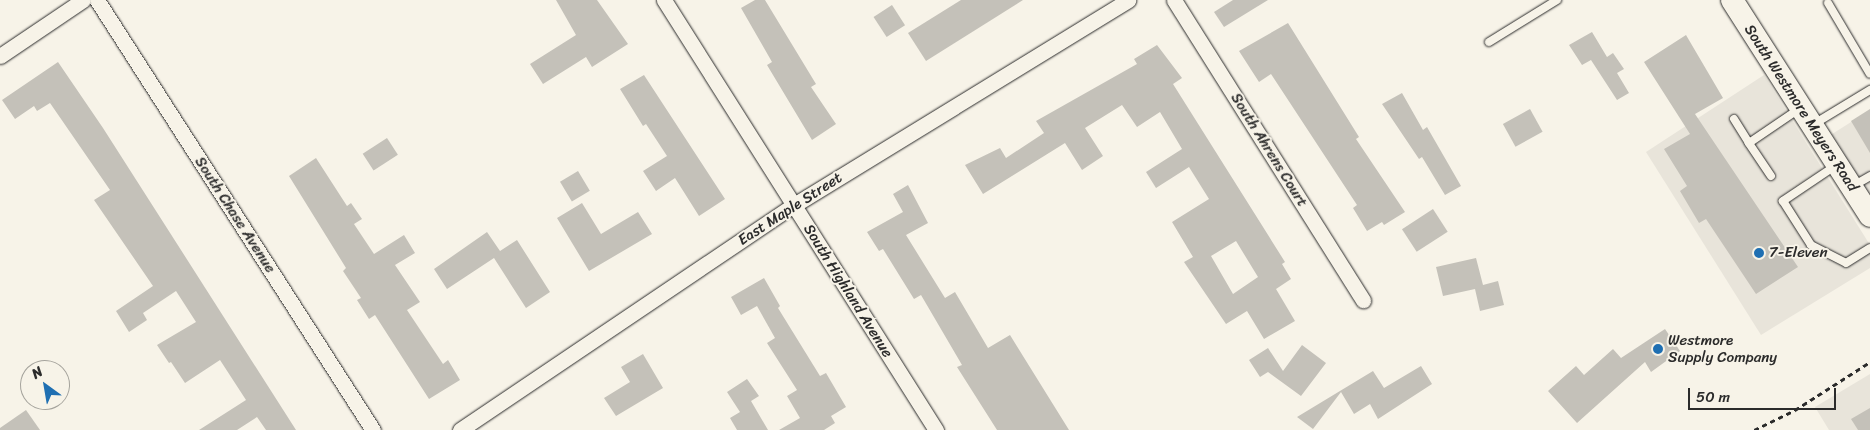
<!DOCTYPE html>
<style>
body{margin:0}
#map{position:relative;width:1870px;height:430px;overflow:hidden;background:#f7f3e8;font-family:Sriracha,sans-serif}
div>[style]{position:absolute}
.built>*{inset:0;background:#e8e4da}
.building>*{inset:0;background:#c4c1b9;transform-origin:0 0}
.path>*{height:3px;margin-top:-1.5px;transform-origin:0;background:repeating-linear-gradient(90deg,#2b2b2b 0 5px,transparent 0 9px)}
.roads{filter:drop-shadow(0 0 1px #2b2b2b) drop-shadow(0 0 1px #2b2b2b)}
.lane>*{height:8px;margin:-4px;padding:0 4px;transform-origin:4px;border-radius:4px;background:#f7f3e8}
.street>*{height:15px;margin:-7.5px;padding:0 7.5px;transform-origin:7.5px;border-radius:7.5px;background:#f7f3e8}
.secondary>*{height:22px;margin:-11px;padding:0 11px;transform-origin:11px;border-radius:11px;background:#f7f3e8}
.dots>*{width:14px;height:14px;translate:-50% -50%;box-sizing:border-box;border:2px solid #f7f3e8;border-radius:50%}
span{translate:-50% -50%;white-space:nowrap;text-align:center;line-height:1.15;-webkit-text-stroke:4px #f7f3e8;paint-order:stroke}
.street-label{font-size:15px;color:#2b2b2b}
.poi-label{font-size:15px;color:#2b2b2b}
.left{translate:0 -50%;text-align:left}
.north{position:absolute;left:20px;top:360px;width:50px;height:50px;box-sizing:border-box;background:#f7f3e8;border:1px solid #a5a39c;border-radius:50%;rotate:328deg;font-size:14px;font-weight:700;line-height:20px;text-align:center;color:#2b2b2b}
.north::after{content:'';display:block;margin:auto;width:18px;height:22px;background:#1f6fb2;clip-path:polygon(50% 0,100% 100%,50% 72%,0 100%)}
.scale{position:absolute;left:1688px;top:388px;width:148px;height:22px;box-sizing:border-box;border:2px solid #2b2b2b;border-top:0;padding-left:6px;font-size:15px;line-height:18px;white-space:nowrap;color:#2b2b2b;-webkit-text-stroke:4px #f7f3e8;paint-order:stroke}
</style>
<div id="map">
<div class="built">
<div style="clip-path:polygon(1764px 75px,1870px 245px,1870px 268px,1761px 335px,1646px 152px)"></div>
<div style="clip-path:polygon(1870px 110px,1870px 199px,1829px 136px)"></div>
<div style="clip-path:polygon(1870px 374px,1870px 430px,1829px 430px,1815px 407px)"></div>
</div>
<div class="building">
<div style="clip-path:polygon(556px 0,597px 0,628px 44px,592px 67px,586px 57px,543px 84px,530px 64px,576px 35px)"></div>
<div style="clip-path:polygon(755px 0,765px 0,816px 84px,811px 87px,836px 124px,812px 140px,767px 65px,772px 62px,741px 8px)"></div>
<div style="clip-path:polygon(961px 0,1023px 0,926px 61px,908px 33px)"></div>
<div style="clip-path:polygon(1233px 0,1268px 0,1224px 27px,1214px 12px)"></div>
<div style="left:892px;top:5px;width:24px;height:22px;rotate:57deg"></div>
<div style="clip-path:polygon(1288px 23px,1359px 137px,1356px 139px,1405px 212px,1384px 225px,1382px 222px,1367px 231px,1353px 208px,1357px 205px,1271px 74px,1259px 82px,1239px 51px)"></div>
<div style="clip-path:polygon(1592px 32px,1607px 57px,1613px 53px,1624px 69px,1617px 73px,1629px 93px,1617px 100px,1591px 60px,1582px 65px,1569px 45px)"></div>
<div style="clip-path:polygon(1686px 35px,1723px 98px,1695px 114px,1798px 267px,1756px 294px,1706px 219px,1699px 223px,1680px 191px,1687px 186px,1664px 149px,1690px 134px,1644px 62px)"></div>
<div style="clip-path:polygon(evenodd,1157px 45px,1182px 78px,1173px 84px,1285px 262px,1282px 264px,1291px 279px,1276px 289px,1295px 321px,1264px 339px,1247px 311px,1226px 324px,1184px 262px,1193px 257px,1172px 222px,1209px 199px,1189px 167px,1156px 188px,1146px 172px,1182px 149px,1160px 112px,1137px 127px,1122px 105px,1085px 128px,1103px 156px,1082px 170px,1065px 143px,983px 194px,965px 165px,1000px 148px,1006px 158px,1044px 133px,1036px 121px,1137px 64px,1134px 59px,1157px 45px,1236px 241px,1258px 277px,1233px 294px,1211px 256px,1236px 241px)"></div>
<div style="clip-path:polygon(58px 62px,103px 128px,296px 430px,266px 430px,257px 417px,237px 430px,199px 430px,246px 400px,220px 360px,185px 383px,171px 362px,169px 363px,157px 345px,196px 322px,176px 291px,143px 313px,147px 320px,129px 332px,116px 311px,153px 286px,94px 200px,110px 190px,50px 103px,37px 111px,34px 106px,15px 119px,2px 100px)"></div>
<div style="clip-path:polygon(644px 75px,725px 199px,699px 216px,675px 178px,656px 191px,643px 171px,667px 156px,646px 124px,643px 126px,620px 89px)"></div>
<div style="clip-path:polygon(1402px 93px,1423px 130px,1427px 127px,1461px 186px,1445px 195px,1422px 157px,1419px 159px,1382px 104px)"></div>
<div style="left:1530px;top:109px;width:26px;height:31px;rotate:61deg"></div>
<div style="clip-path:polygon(1870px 109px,1870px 153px,1851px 121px)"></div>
<div style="left:387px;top:138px;width:20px;height:29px;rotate:57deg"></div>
<div style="clip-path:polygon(316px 158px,347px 206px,351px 203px,362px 219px,354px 224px,374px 254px,404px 235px,415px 253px,395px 265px,420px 302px,407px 310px,443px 364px,448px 360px,460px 380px,429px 399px,375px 315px,369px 319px,357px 300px,361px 298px,343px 271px,346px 268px,289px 176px)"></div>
<div style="left:578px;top:171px;width:23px;height:21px;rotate:59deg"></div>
<div style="clip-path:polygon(908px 185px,928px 223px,906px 235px,945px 298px,955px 292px,988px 348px,1010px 335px,1069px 430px,997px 430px,957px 367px,962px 365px,921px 295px,914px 299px,883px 249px,879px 251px,867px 232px,903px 212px,893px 194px)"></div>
<div style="clip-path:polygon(582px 203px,601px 234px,638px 212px,652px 234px,589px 271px,557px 218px)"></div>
<div style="left:1433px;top:209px;width:27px;height:37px;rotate:57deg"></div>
<div style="clip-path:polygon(487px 232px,500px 251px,517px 240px,550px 292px,526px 308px,494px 258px,447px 289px,434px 269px)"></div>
<div style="clip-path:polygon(1476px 258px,1483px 285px,1498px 281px,1504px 305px,1480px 311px,1475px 289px,1443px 296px,1436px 267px)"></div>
<div style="clip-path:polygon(764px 278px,780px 306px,778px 308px,820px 376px,826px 373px,846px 407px,831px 416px,835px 423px,824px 430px,779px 430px,800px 418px,787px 396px,797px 390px,767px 343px,775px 338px,757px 306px,741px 315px,731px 297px)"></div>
<div style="clip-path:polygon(1665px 329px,1680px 351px,1651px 372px,1645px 362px,1577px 423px,1548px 391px,1576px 366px,1584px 375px,1613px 349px,1621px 358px)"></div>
<div style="clip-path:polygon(1302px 345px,1326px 363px,1301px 396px,1268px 372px,1260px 377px,1249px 360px,1268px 348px,1283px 371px)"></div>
<div style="clip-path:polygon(643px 354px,663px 388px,616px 416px,604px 398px,630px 382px,621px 367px)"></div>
<div style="clip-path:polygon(1421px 366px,1432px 384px,1378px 419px,1370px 404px,1354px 414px,1341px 392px,1313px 429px,1297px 417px,1373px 371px,1384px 388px)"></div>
<div style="clip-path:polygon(747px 379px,759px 396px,751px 401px,768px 430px,737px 430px,730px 418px,740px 412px,727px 392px)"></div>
<div style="clip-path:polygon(1870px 408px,1870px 430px,1858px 430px,1851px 419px)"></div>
<div style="clip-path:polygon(26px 410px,40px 430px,0 430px,0 428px)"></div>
</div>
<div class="path">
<div style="left:1754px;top:430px;width:46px;rotate:-26deg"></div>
<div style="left:1795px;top:410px;width:89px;rotate:-32.6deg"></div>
</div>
<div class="roads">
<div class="lane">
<div style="left:1828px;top:3px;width:82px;rotate:59.4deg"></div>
<div style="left:1489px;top:42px;width:80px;rotate:-31.7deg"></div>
<div style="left:1734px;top:119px;width:28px;rotate:58deg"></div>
<div style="left:1814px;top:124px;width:66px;rotate:-31.3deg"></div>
<div style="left:1835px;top:166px;width:63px;rotate:146.1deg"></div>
<div style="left:1783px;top:201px;width:52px;rotate:57.5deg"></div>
<div style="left:1811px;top:245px;width:39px;rotate:27deg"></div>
<div style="left:1846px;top:263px;width:28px;rotate:-32deg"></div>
<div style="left:1771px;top:176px;width:40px;rotate:-124deg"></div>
<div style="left:1749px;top:143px;width:60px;rotate:-34.2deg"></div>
<div style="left:1853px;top:186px;width:20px;rotate:-30deg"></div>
</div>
<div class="street">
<div style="left:97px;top:0;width:511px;rotate:57.31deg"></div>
<div style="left:664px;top:0;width:509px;rotate:57.68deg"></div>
<div style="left:1174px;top:0;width:355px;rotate:57.8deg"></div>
<div style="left:0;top:56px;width:100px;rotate:-34deg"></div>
<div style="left:460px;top:430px;width:403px;rotate:-34deg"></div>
<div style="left:794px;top:205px;width:392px;rotate:-31.5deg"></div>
</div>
<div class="secondary">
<div style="left:1732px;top:0;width:256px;rotate:57.4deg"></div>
</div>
</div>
<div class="dots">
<div style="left:1759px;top:253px;background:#1f6fb2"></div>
<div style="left:1658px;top:349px;background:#1f6fb2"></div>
</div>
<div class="street-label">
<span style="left:1801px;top:108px;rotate:57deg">South Westmore Meyers Road</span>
<span style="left:1269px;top:150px;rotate:58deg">South Ahrens Court</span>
<span style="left:790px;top:209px;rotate:-33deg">East Maple Street</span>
<span style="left:235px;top:215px;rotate:57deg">South Chase Avenue</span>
<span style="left:848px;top:291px;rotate:58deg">South Highland Avenue</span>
</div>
<div class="poi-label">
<span class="left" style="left:1769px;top:253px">7-Eleven</span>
<span class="left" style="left:1668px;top:349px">Westmore<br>Supply Company</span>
</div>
<div class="north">N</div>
<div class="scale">50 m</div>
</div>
